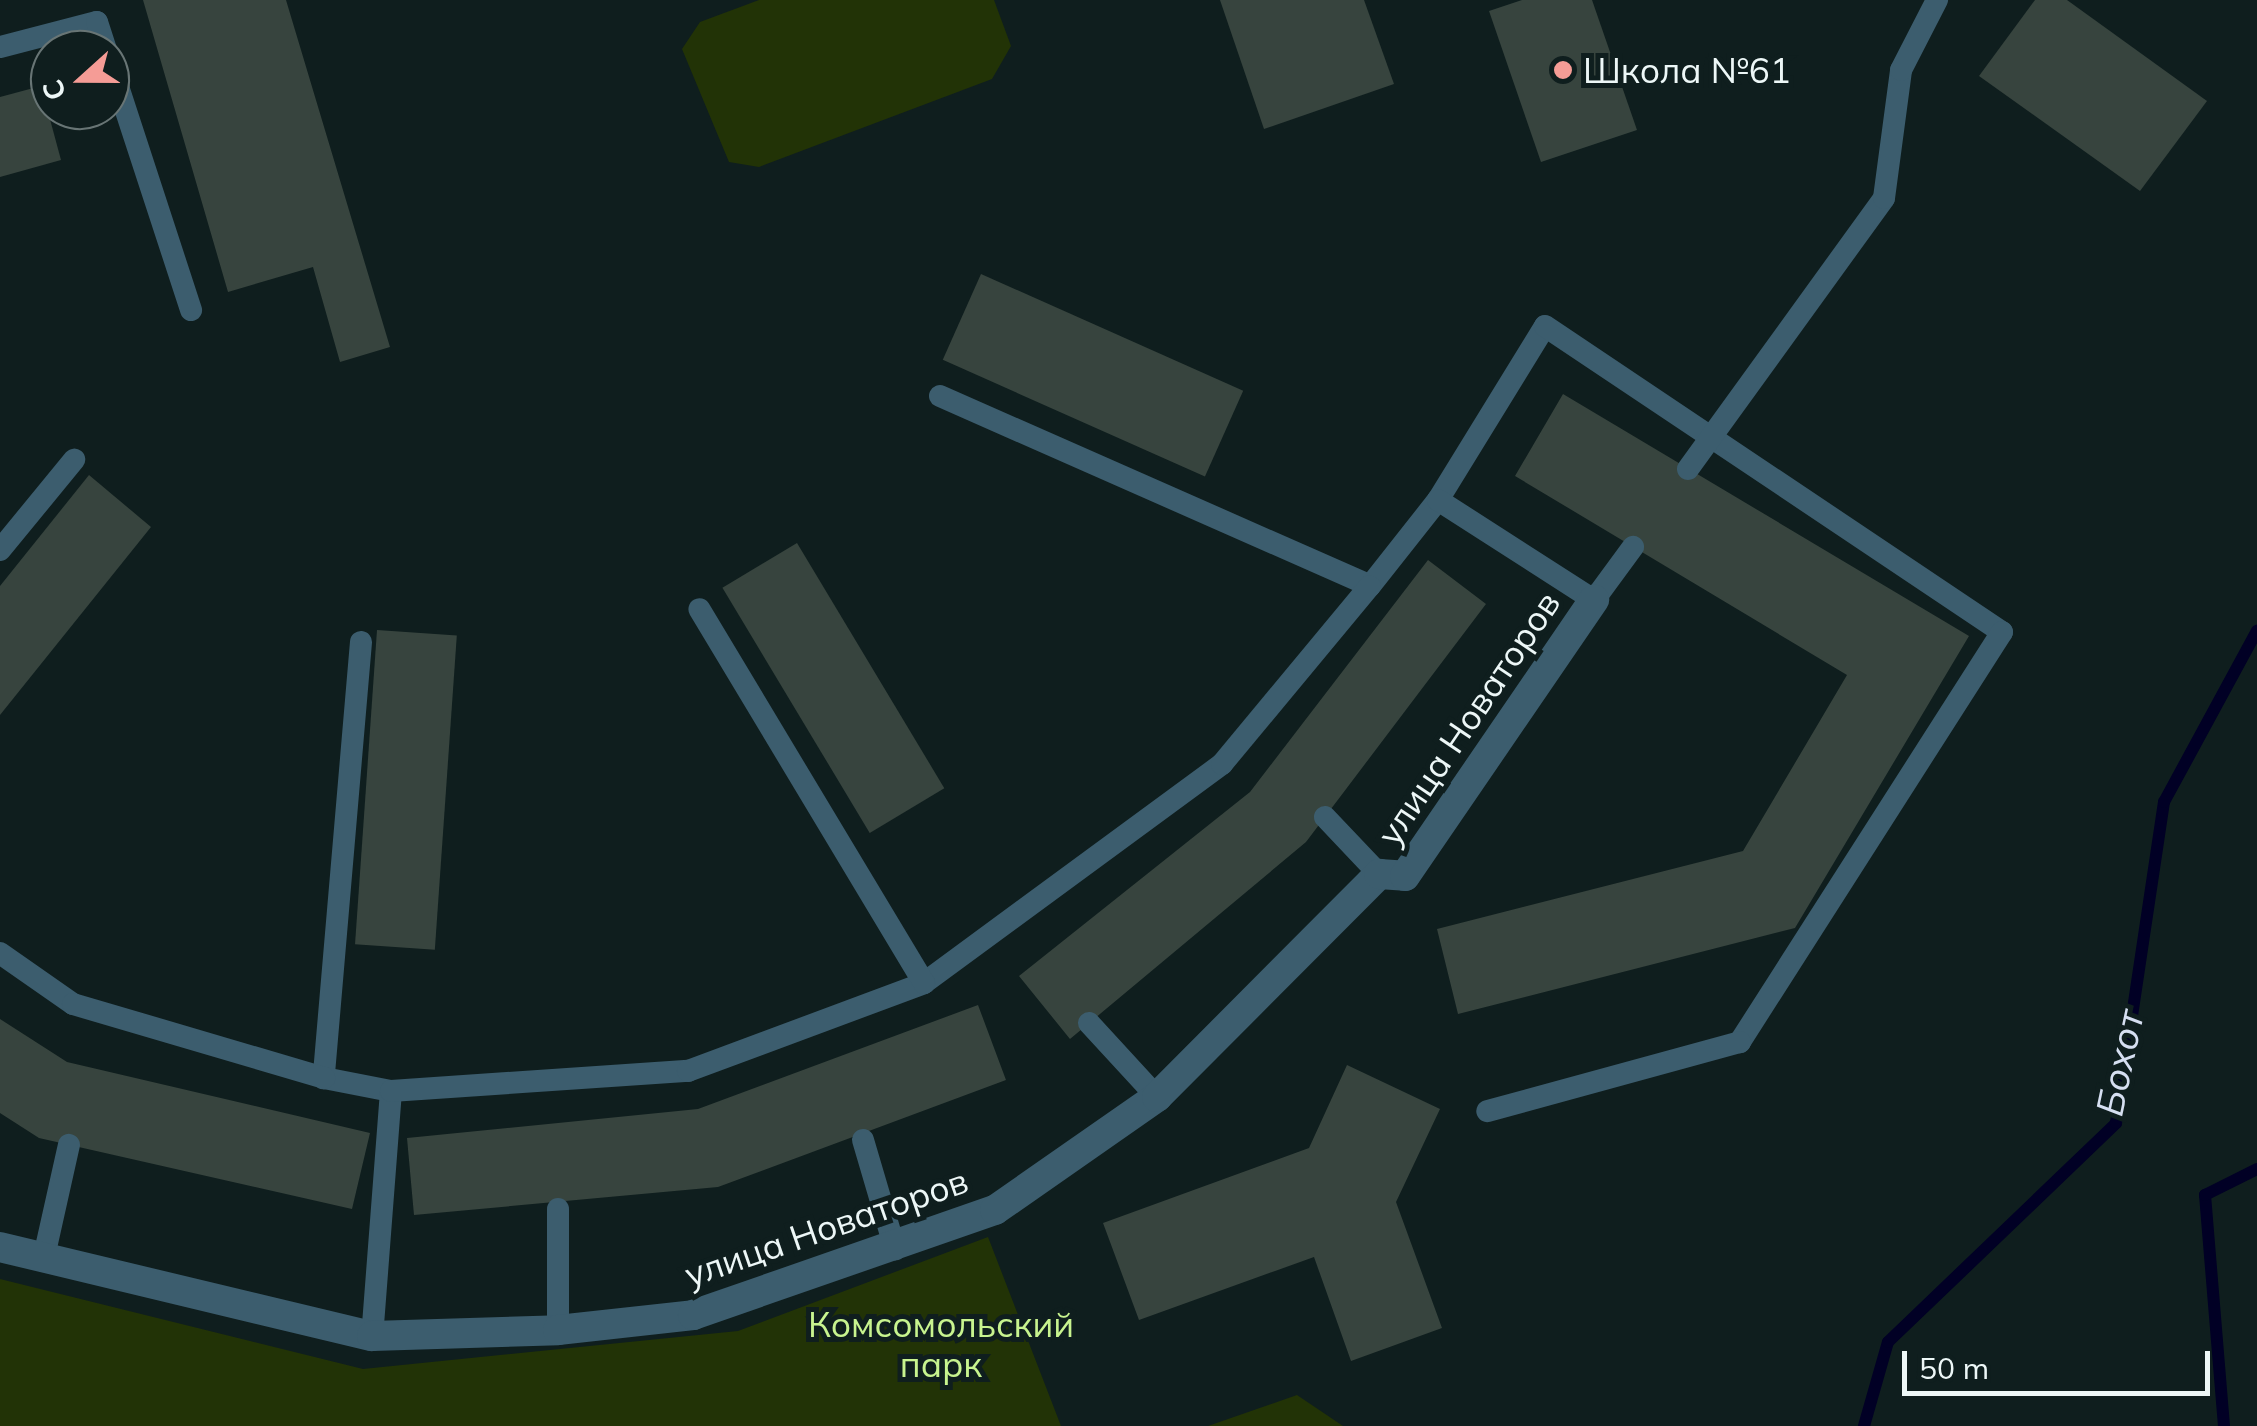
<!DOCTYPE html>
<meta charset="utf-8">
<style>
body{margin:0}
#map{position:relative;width:2257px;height:1426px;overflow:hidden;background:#0f1e1e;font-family:Mulish,sans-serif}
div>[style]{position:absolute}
.green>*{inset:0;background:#223306}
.stream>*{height:12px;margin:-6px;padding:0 6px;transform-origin:6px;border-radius:6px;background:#010025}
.building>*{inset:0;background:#37443e;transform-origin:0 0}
.lane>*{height:22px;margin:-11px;padding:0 11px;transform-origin:11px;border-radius:11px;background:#3c5d6e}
.street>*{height:30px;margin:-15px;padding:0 15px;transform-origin:15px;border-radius:15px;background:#3c5d6e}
.dots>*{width:28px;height:28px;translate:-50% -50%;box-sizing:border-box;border:5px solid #0f1e1e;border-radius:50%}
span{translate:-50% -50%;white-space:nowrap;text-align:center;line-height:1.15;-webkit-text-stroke:10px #0f1e1e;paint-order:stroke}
.poi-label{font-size:35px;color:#edf7f7}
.left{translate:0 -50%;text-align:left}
.street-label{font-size:35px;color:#edf7f7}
.park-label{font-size:35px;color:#c8f48f}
.water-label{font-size:38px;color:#d6dff1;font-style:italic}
.north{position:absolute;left:30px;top:30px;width:100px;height:100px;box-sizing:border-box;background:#0f1e1e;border:2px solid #687575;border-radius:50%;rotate:249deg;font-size:28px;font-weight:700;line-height:40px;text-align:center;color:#edf7f7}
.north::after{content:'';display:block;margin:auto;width:35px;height:45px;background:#f59c96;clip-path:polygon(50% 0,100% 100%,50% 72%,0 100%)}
.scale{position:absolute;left:1902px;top:1351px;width:308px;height:45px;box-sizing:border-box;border:5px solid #edf7f7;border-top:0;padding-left:12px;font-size:30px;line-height:35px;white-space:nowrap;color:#edf7f7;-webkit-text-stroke:8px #0f1e1e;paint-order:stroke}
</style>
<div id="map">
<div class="green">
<div style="clip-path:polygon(759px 0,994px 0,1011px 46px,992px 79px,759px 167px,729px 162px,682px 49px,700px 22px)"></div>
<div style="clip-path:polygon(988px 1237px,1061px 1426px,0 1426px,0 1279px,363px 1369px,738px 1331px)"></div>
<div style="clip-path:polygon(1297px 1395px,1343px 1426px,1208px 1426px)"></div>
</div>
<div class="stream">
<div style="left:1864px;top:1426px;width:87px;rotate:-74.1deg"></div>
<div style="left:1888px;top:1342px;width:316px;rotate:-43.8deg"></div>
<div style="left:2116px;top:1123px;width:325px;rotate:-81.5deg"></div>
<div style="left:2164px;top:802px;width:195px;rotate:-61.5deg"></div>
<div style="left:2224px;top:1426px;width:232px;rotate:-94.7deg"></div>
<div style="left:2205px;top:1195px;width:58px;rotate:-26.6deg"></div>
</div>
<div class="building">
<div style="clip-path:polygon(143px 0,286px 0,390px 347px,340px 362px,313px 267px,228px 292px)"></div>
<div style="clip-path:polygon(1220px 0,1364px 0,1394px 84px,1264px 129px)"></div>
<div style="clip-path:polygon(1522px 0,1592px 0,1637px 130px,1541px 162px,1489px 11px)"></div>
<div style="clip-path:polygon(2035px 0,2067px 0,2207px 101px,2140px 191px,1979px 76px)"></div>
<div style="clip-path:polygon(41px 86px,61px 160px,0 177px,0 97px)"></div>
<div style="left:981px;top:274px;width:287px;height:94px;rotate:24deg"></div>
<div style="clip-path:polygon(1563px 394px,1969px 636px,1795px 928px,1458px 1014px,1437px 929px,1743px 851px,1847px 675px,1515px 476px)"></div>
<div style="clip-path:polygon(89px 475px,151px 527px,0 715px,0 586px)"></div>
<div style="left:797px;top:543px;width:286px;height:87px;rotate:59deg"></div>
<div style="clip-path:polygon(1428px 560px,1486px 604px,1306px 842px,1070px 1039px,1019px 976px,1250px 792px)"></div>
<div style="left:377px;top:630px;width:80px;height:315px;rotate:4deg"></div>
<div style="clip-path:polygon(978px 1005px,1006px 1080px,718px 1187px,414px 1215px,407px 1138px,698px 1109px)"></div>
<div style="clip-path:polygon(0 1019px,67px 1062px,370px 1133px,352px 1209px,39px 1138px,0 1113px)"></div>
<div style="clip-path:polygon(1347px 1065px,1440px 1109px,1396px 1202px,1442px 1328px,1351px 1361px,1314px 1257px,1139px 1320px,1103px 1223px,1309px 1148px)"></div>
</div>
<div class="lane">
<div style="left:0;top:47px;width:100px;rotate:-14.5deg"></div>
<div style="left:97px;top:22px;width:29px;rotate:72deg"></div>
<div style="left:110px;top:62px;width:261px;rotate:71.9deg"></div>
<div style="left:940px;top:396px;width:470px;rotate:23.8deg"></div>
<div style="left:1370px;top:586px;width:110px;rotate:-51.7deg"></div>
<div style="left:1438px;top:500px;width:204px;rotate:-58.4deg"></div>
<div style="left:1545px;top:326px;width:550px;rotate:33.81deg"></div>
<div style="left:2002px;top:632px;width:487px;rotate:122.6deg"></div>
<div style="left:1740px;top:1042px;width:262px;rotate:164.7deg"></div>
<div style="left:1688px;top:469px;width:334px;rotate:-54.1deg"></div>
<div style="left:1884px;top:198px;width:129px;rotate:-82.4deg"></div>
<div style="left:1901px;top:70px;width:79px;rotate:-62.8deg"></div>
<div style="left:1438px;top:500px;width:185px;rotate:32.7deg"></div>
<div style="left:1594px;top:600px;width:66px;rotate:-53.7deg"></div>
<div style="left:0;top:550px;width:117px;rotate:-50.6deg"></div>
<div style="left:361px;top:642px;width:438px;rotate:94.9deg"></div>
<div style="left:324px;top:1078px;width:68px;rotate:11deg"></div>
<div style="left:391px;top:1091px;width:246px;rotate:94.4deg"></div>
<div style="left:1325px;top:817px;width:79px;rotate:46.5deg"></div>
<div style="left:0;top:953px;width:89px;rotate:34.9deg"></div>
<div style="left:73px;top:1004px;width:262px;rotate:16.4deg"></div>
<div style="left:924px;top:983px;width:370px;rotate:-36.3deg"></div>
<div style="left:1222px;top:764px;width:231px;rotate:-50.3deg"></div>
<div style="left:1089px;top:1023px;width:100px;rotate:47.4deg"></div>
<div style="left:391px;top:1091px;width:298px;rotate:-3.9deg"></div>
<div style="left:688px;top:1071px;width:252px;rotate:-20.4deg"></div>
<div style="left:924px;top:983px;width:436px;rotate:-121deg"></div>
<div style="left:863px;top:1140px;width:114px;rotate:73.6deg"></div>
<div style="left:43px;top:1261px;width:119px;rotate:-77.4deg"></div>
<div style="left:558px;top:1330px;width:121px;rotate:-90deg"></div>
</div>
<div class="street">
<div style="left:0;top:1247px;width:382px;rotate:13.5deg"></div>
<div style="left:372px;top:1336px;width:186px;rotate:-1.8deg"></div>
<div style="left:558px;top:1330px;width:136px;rotate:-6.3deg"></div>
<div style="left:693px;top:1315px;width:320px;rotate:-19.2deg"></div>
<div style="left:995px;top:1210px;width:198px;rotate:-34.9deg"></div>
<div style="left:1157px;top:1097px;width:315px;rotate:-45.1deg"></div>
<div style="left:1379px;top:874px;width:26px;rotate:4deg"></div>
<div style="left:1405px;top:876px;width:335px;rotate:-55.6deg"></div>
</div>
<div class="dots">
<div style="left:1563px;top:70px;background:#f59c96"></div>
</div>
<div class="poi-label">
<span class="left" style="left:1583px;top:70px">Школа №61</span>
</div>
<div class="street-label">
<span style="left:1468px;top:718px;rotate:-56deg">улица Новаторов</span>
<span style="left:826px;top:1227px;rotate:-19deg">улица Новаторов</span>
</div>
<div class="park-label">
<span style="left:941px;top:1344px">Комсомольский<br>парк</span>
</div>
<div class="water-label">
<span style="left:2120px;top:1063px;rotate:-78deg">Бохот</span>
</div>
<div class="north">С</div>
<div class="scale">50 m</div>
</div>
